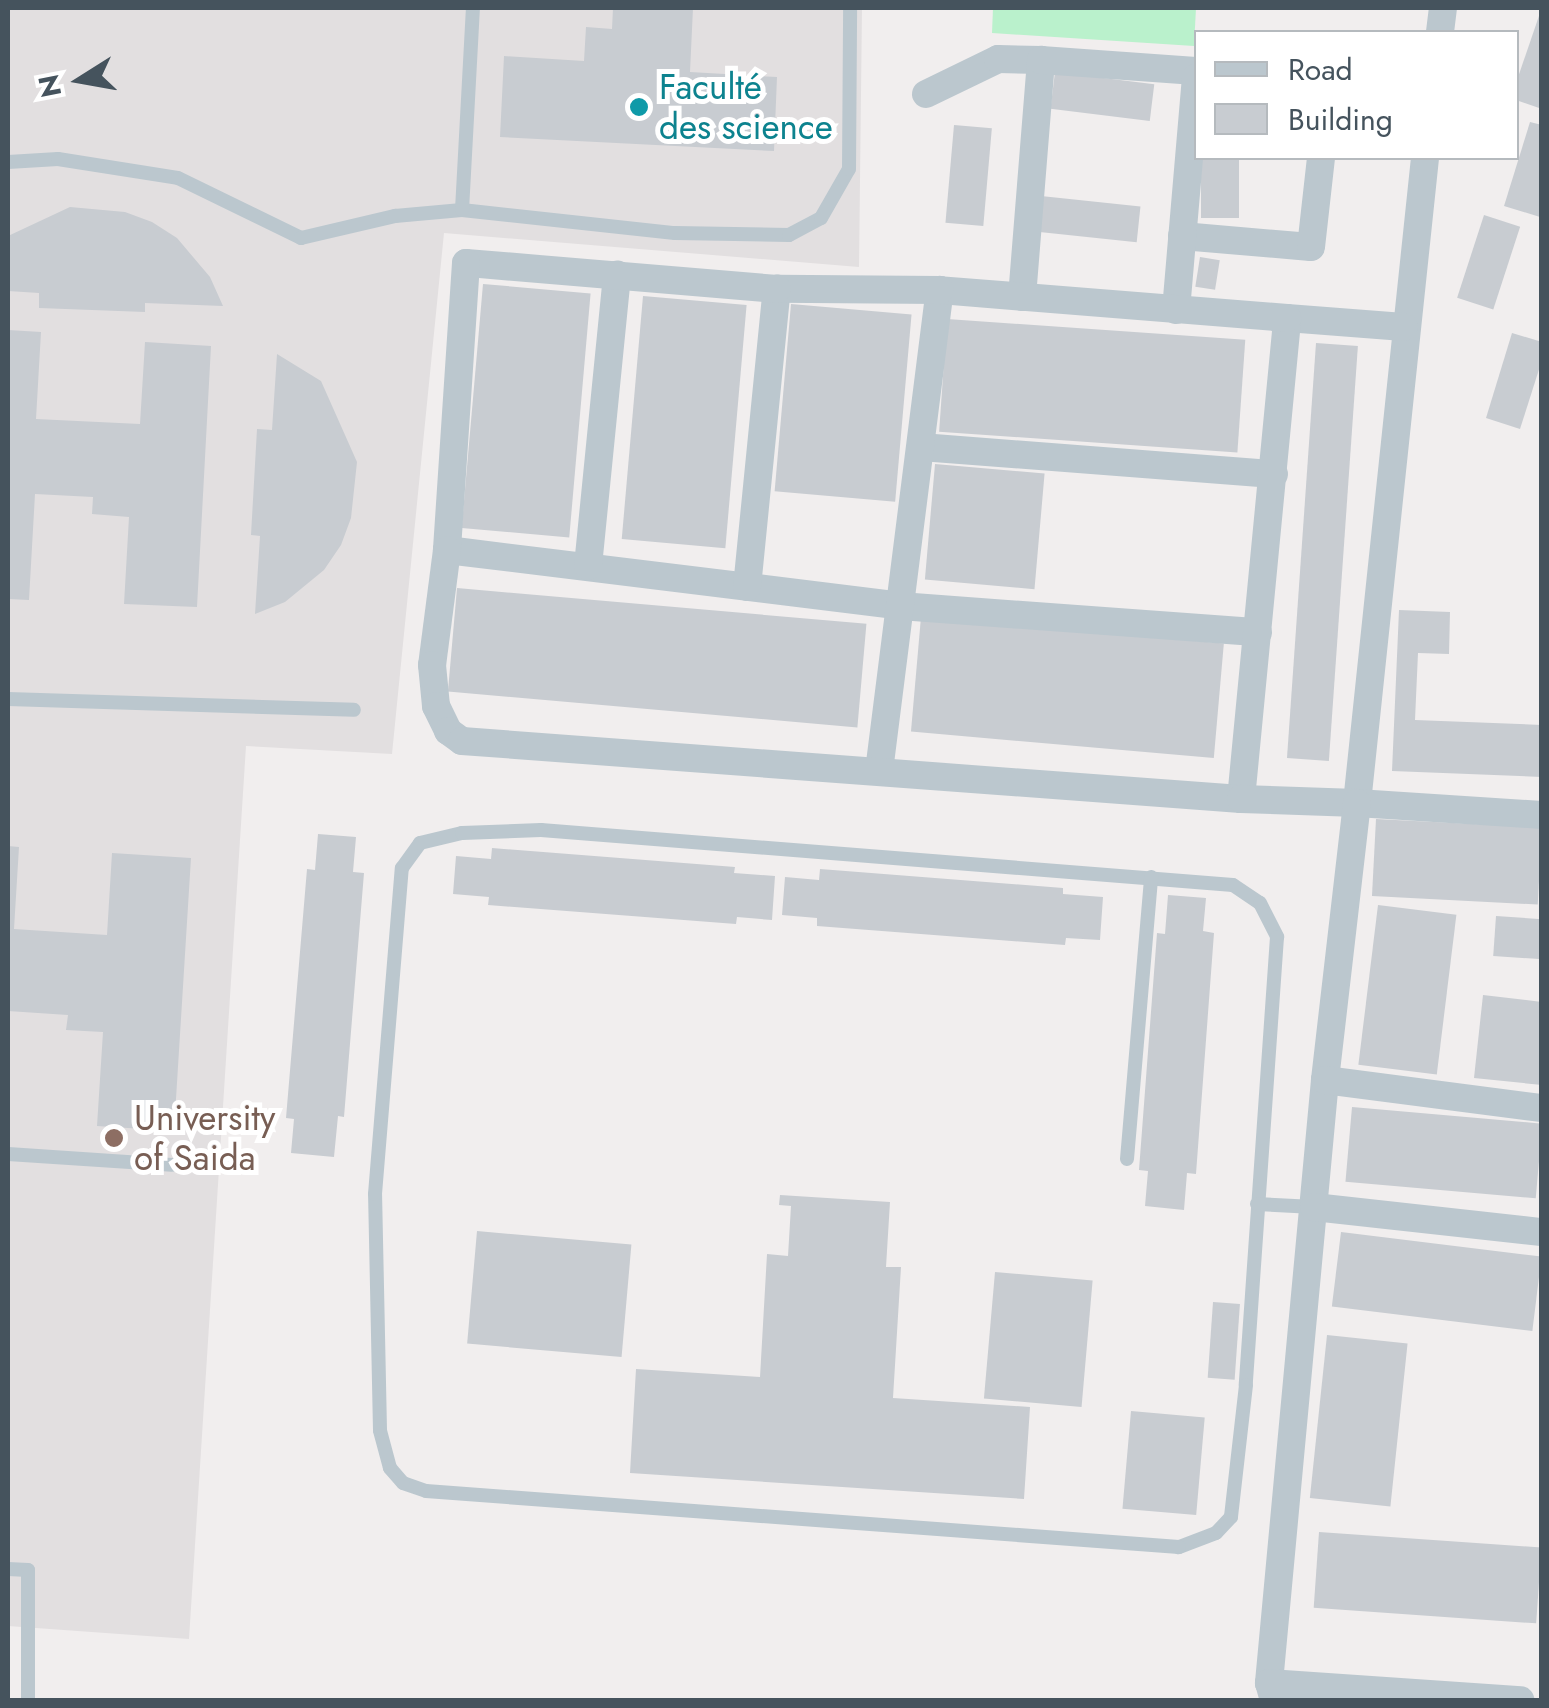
<!DOCTYPE html>
<meta charset="utf-8">
<style>
body{margin:0}
#map{position:relative;width:1549px;height:1708px;overflow:hidden;background:#f1eeee;font-family:Jost,sans-serif}
div>[style]{position:absolute}
.education>*{inset:0;background:#e2dfe0}
.green>*{inset:0;background:#baf1cc}
.building>*{inset:0;background:#c8ccd1;transform-origin:0 0}
.service>*{height:14px;margin:-7px;padding:0 7px;transform-origin:7px;border-radius:7px;background:#bbc7ce}
.minor>*{height:28px;margin:-14px;padding:0 14px;transform-origin:14px;border-radius:14px;background:#bbc7ce}
.dots>*{width:28px;height:28px;translate:-50% -50%;box-sizing:border-box;border:5px solid #fff;border-radius:50%}
span{translate:-50% -50%;white-space:nowrap;text-align:center;line-height:1.15;-webkit-text-stroke:10px #fff;paint-order:stroke}
.culture-label{font-size:35px;color:#0d838f}
.left{translate:0 -50%;text-align:left}
.education-label{font-size:35px;color:#785e54}
.frame{position:absolute;inset:0;border:10px solid #45535d;pointer-events:none}
.legend{position:absolute;left:1194px;top:30px;width:325px;height:130px;box-sizing:border-box;background:#fff;border:2px solid #b5babe;margin:0;padding:12px 18px;list-style:none;font-size:30px;color:#45535d}
.legend li{display:flex;align-items:center;gap:20px;height:50px}
.legend b{width:50px;border:2px solid #b5babe}
.north{position:absolute;left:30px;top:30px;width:100px;height:100px;-webkit-text-stroke:8px #fff;paint-order:stroke;rotate:259deg;font-size:28px;font-weight:700;line-height:40px;text-align:center;color:#45535d}
.north::after{content:'';display:block;margin:auto;width:35px;height:45px;background:#45535d;clip-path:polygon(50% 0,100% 100%,50% 72%,0 100%)}
</style>
<div id="map">
<div class="education">
<div style="clip-path:polygon(8px 8px,862px 8px,859px 267px,444px 233px,392px 754px,246px 746px,189px 1639px,8px 1626px)"></div>
</div>
<div class="green">
<div style="clip-path:polygon(993px 8px,1196px 8px,1194px 46px,992px 33px)"></div>
</div>
<div class="building">
<div style="clip-path:polygon(613px 8px,693px 8px,690px 72px,777px 77px,774px 151px,500px 137px,504px 56px,584px 61px,586px 27px,612px 29px)"></div>
<div style="clip-path:polygon(1541px 10px,1542px 10px,1542px 109px,1516px 100px,1516px 83px)"></div>
<div style="left:1055px;top:72px;width:100px;height:37px;rotate:7deg"></div>
<div style="clip-path:polygon(1530px 122px,1542px 125px,1540px 217px,1504px 206px)"></div>
<div style="left:954px;top:125px;width:38px;height:98px;rotate:5deg"></div>
<div style="left:1201px;top:158px;width:38px;height:60px"></div>
<div style="left:1041px;top:196px;width:100px;height:36px;rotate:6deg"></div>
<div style="clip-path:polygon(70px 207px,125px 212px,152px 222px,177px 238px,210px 277px,223px 306px,145px 303px,145px 312px,39px 308px,39px 293px,8px 291px,8px 236px)"></div>
<div style="left:1484px;top:215px;width:38px;height:87px;rotate:18deg"></div>
<div style="left:1200px;top:257px;width:20px;height:30px;rotate:9deg"></div>
<div style="left:483px;top:284px;width:108px;height:245px;rotate:5deg"></div>
<div style="left:643px;top:296px;width:104px;height:244px;rotate:5deg"></div>
<div style="left:791px;top:304px;width:121px;height:188px;rotate:5deg"></div>
<div style="left:947px;top:319px;width:299px;height:113px;rotate:4deg"></div>
<div style="clip-path:polygon(8px 330px,41px 332px,36px 419px,140px 424px,145px 342px,211px 346px,197px 607px,124px 604px,129px 517px,92px 514px,93px 497px,35px 494px,29px 600px,8px 599px)"></div>
<div style="clip-path:polygon(1512px 333px,1542px 342px,1542px 360px,1520px 429px,1486px 418px)"></div>
<div style="left:1316px;top:343px;width:42px;height:416px;rotate:4deg"></div>
<div style="clip-path:polygon(277px 354px,321px 381px,357px 462px,351px 518px,341px 545px,324px 570px,285px 602px,255px 614px,260px 536px,251px 535px,257px 429px,272px 430px)"></div>
<div style="left:935px;top:464px;width:110px;height:116px;rotate:5deg"></div>
<div style="left:457px;top:588px;width:411px;height:104px;rotate:5deg"></div>
<div style="clip-path:polygon(1399px 610px,1450px 612px,1449px 654px,1418px 653px,1415px 720px,1542px 725px,1542px 777px,1392px 771px)"></div>
<div style="left:921px;top:617px;width:304px;height:115px;rotate:5deg"></div>
<div style="left:1376px;top:819px;width:166px;height:77px;rotate:3deg"></div>
<div style="clip-path:polygon(318px 834px,356px 837px,353px 872px,364px 873px,344px 1117px,338px 1116px,334px 1157px,291px 1153px,294px 1119px,286px 1118px,307px 869px,315px 870px)"></div>
<div style="clip-path:polygon(8px 846px,19px 847px,14px 929px,107px 935px,112px 853px,191px 858px,174px 1131px,97px 1126px,103px 1032px,66px 1030px,68px 1015px,8px 1011px)"></div>
<div style="clip-path:polygon(492px 848px,735px 867px,734px 873px,775px 876px,772px 920px,737px 917px,736px 924px,488px 905px,489px 897px,453px 894px,456px 856px,491px 859px)"></div>
<div style="clip-path:polygon(820px 869px,1063px 888px,1063px 894px,1103px 897px,1100px 940px,1066px 938px,1065px 945px,817px 926px,817px 918px,782px 915px,785px 877px,819px 880px)"></div>
<div style="clip-path:polygon(1168px 895px,1206px 898px,1203px 931px,1214px 933px,1196px 1174px,1187px 1173px,1184px 1210px,1145px 1206px,1148px 1171px,1139px 1170px,1157px 933px,1165px 934px)"></div>
<div style="left:1378px;top:905px;width:79px;height:161px;rotate:7deg"></div>
<div style="left:1496px;top:916px;width:46px;height:40px;rotate:4deg"></div>
<div style="clip-path:polygon(1483px 995px,1542px 1002px,1542px 1085px,1474px 1078px)"></div>
<div style="left:1352px;top:1107px;width:191px;height:75px;rotate:5deg"></div>
<div style="clip-path:polygon(780px 1195px,890px 1202px,886px 1267px,901px 1267px,893px 1398px,1030px 1407px,1024px 1499px,630px 1473px,636px 1369px,760px 1377px,767px 1254px,788px 1256px,791px 1206px,779px 1205px)"></div>
<div style="left:477px;top:1231px;width:155px;height:113px;rotate:5deg"></div>
<div style="left:1341px;top:1232px;width:202px;height:75px;rotate:7deg"></div>
<div style="left:995px;top:1272px;width:98px;height:127px;rotate:5deg"></div>
<div style="left:1213px;top:1302px;width:27px;height:76px;rotate:4deg"></div>
<div style="left:1327px;top:1335px;width:81px;height:164px;rotate:6deg"></div>
<div style="left:1131px;top:1411px;width:74px;height:98px;rotate:5deg"></div>
<div style="left:1319px;top:1532px;width:223px;height:76px;rotate:4deg"></div>
</div>
<div class="service">
<div style="left:8px;top:162px;width:50px;rotate:-3.4deg"></div>
<div style="left:58px;top:159px;width:121px;rotate:9deg"></div>
<div style="left:178px;top:178px;width:137px;rotate:26deg"></div>
<div style="left:301px;top:238px;width:97px;rotate:-13.2deg"></div>
<div style="left:395px;top:216px;width:67px;rotate:-5.1deg"></div>
<div style="left:462px;top:210px;width:214px;rotate:6.2deg"></div>
<div style="left:675px;top:233px;width:114px;rotate:1deg"></div>
<div style="left:789px;top:235px;width:36px;rotate:-28deg"></div>
<div style="left:821px;top:218px;width:56px;rotate:-60.3deg"></div>
<div style="left:849px;top:169px;width:161px;rotate:-89.6deg"></div>
<div style="left:462px;top:210px;width:202px;rotate:-86.9deg"></div>
<div style="left:8px;top:699px;width:346px;rotate:1.8deg"></div>
<div style="left:541px;top:830px;width:694px;rotate:4.54deg"></div>
<div style="left:1233px;top:885px;width:32px;rotate:34deg"></div>
<div style="left:1260px;top:903px;width:38px;rotate:63deg"></div>
<div style="left:1277px;top:937px;width:449px;rotate:94deg"></div>
<div style="left:1246px;top:1385px;width:133px;rotate:96.5deg"></div>
<div style="left:1231px;top:1517px;width:22px;rotate:133deg"></div>
<div style="left:1216px;top:1533px;width:40px;rotate:159deg"></div>
<div style="left:1179px;top:1547px;width:755px;rotate:-175.75deg"></div>
<div style="left:426px;top:1491px;width:24px;rotate:-161deg"></div>
<div style="left:403px;top:1483px;width:20px;rotate:-131deg"></div>
<div style="left:390px;top:1468px;width:39px;rotate:-105deg"></div>
<div style="left:380px;top:1430px;width:236px;rotate:-91.2deg"></div>
<div style="left:375px;top:1194px;width:327px;rotate:-85.3deg"></div>
<div style="left:402px;top:868px;width:31px;rotate:-54deg"></div>
<div style="left:420px;top:843px;width:43px;rotate:-13.4deg"></div>
<div style="left:462px;top:833px;width:79px;rotate:-2.2deg"></div>
<div style="left:8px;top:1154px;width:164px;rotate:3.8deg"></div>
<div style="left:1127px;top:1159px;width:283px;rotate:-85.1deg"></div>
<div style="left:1257px;top:1204px;width:57px;rotate:3deg"></div>
<div style="left:8px;top:1569px;width:20px;rotate:3deg"></div>
<div style="left:28px;top:1570px;width:130px;rotate:90deg"></div>
</div>
<div class="minor">
<div style="left:1440px;top:32px;width:24px;rotate:-83deg"></div>
<div style="left:926px;top:94px;width:80px;rotate:-25.9deg"></div>
<div style="left:998px;top:59px;width:43px;rotate:1.3deg"></div>
<div style="left:1425px;top:158px;width:649px;rotate:96.02deg"></div>
<div style="left:1357px;top:803px;width:185px;rotate:3.7deg"></div>
<div style="left:1182px;top:236px;width:129px;rotate:4.9deg"></div>
<div style="left:1311px;top:247px;width:90px;rotate:-83.6deg"></div>
<div style="left:1022px;top:297px;width:238px;rotate:-85.4deg"></div>
<div style="left:1041px;top:60px;width:155px;rotate:4.1deg"></div>
<div style="left:1176px;top:310px;width:233px;rotate:-85.1deg"></div>
<div style="left:1287px;top:318px;width:117px;rotate:4.4deg"></div>
<div style="left:921px;top:447px;width:354px;rotate:4.4deg"></div>
<div style="left:447px;top:550px;width:456px;rotate:7deg"></div>
<div style="left:900px;top:606px;width:359px;rotate:4.2deg"></div>
<div style="left:588px;top:566px;width:293px;rotate:-84.3deg"></div>
<div style="left:747px;top:587px;width:300px;rotate:-84.3deg"></div>
<div style="left:879px;top:771px;width:485px;rotate:-82.8deg"></div>
<div style="left:1241px;top:799px;width:483px;rotate:-84.5deg"></div>
<div style="left:1287px;top:318px;width:348px;rotate:-175.4deg"></div>
<div style="left:940px;top:290px;width:163px;rotate:-179.6deg"></div>
<div style="left:777px;top:289px;width:312px;rotate:-175.2deg"></div>
<div style="left:466px;top:263px;width:288px;rotate:93.8deg"></div>
<div style="left:447px;top:550px;width:116px;rotate:97.4deg"></div>
<div style="left:432px;top:665px;width:41px;rotate:84.4deg"></div>
<div style="left:436px;top:706px;width:28px;rotate:64deg"></div>
<div style="left:448px;top:731px;width:17px;rotate:36deg"></div>
<div style="left:462px;top:741px;width:781px;rotate:4.26deg"></div>
<div style="left:1241px;top:799px;width:116px;rotate:2deg"></div>
<div style="left:1357px;top:803px;width:279px;rotate:96.6deg"></div>
<div style="left:1325px;top:1080px;width:606px;rotate:95.31deg"></div>
<div style="left:1269px;top:1683px;width:18px;rotate:74deg"></div>
<div style="left:1325px;top:1080px;width:219px;rotate:7.4deg"></div>
<div style="left:1314px;top:1207px;width:229px;rotate:6.3deg"></div>
<div style="left:1269px;top:1683px;width:252px;rotate:3.9deg"></div>
</div>
<div class="dots">
<div style="left:639px;top:107px;background:#0f9aa8"></div>
<div style="left:114px;top:1138px;background:#8d6e63"></div>
</div>
<div class="culture-label">
<span class="left" style="left:659px;top:107px">Faculté<br>des science</span>
</div>
<div class="education-label">
<span class="left" style="left:134px;top:1138px">University<br>of Saida</span>
</div>
<div class="frame"></div>
<ul class="legend">
<li><b style="height:12px;background:#bbc7ce"></b>Road</li>
<li><b style="height:28px;background:#c8ccd1"></b>Building</li>
</ul>
<div class="north">N</div>
</div>
